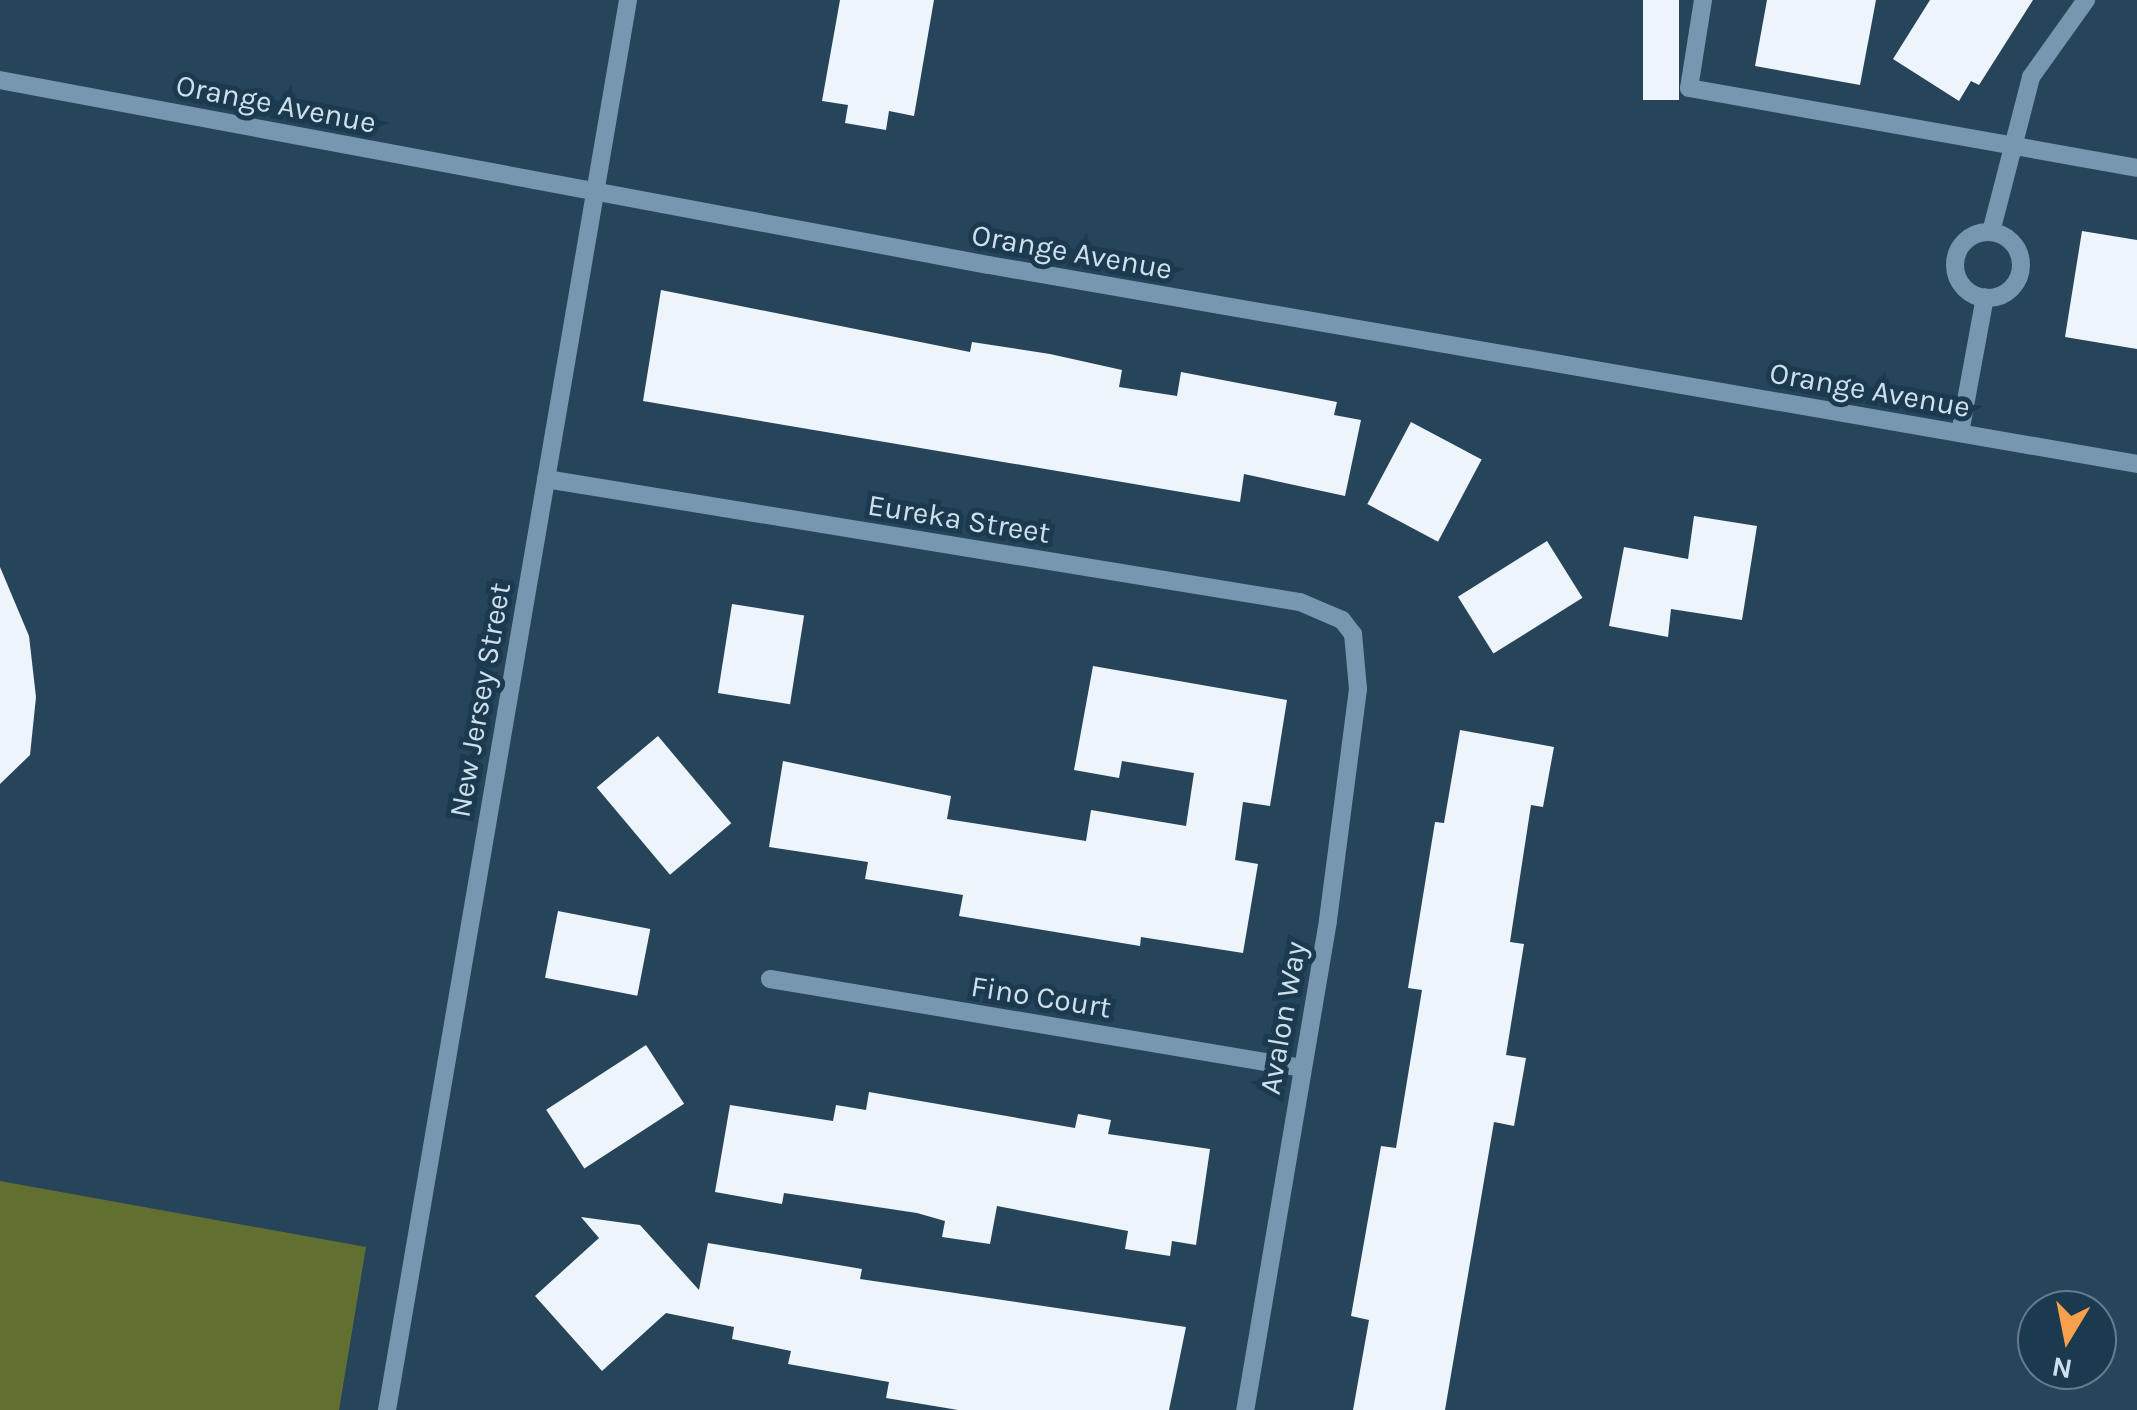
<!DOCTYPE html>
<style>
body{margin:0}
#map{position:relative;width:2137px;height:1410px;overflow:hidden;background:#27455a;font-family:Karla,sans-serif}
div>[style]{position:absolute}
.green>*{inset:0;background:#617030}
.building>*{inset:0;background:#edf4fa;transform-origin:0 0}
.minor>*{height:18px;margin:-9px;padding:0 9px;transform-origin:9px;border-radius:9px;background:#7797b0}
.minor>.ring{margin:-9px;padding:0;box-sizing:content-box;background:none;border:18px solid #7797b0;border-radius:50%}
span{translate:-50% -50%;white-space:nowrap;text-align:center;line-height:1.15;-webkit-text-stroke:10px #1c3a4f;paint-order:stroke}
.street-label{font-size:30px;color:#cfe0ed}
.north{position:absolute;left:2017px;top:1290px;width:100px;height:100px;box-sizing:border-box;background:#1c3a4f;border:2px solid #647c8e;border-radius:50%;rotate:190deg;font-size:28px;font-weight:700;line-height:40px;text-align:center;color:#cfe0ed}
.north::after{content:'';display:block;margin:auto;width:35px;height:45px;background:#f9a04c;clip-path:polygon(50% 0,100% 100%,50% 72%,0 100%)}
</style>
<div id="map">
<div class="green">
<div style="clip-path:polygon(0 1181px,366px 1247px,339px 1410px,0 1410px)"></div>
</div>
<div class="building">
<div style="clip-path:polygon(840px 0,934px 0,914px 116px,889px 111px,886px 130px,845px 123px,848px 105px,822px 101px)"></div>
<div style="left:1643px;top:0;width:36px;height:100px"></div>
<div style="clip-path:polygon(1767px 0,1876px 0,1860px 85px,1755px 66px)"></div>
<div style="clip-path:polygon(1930px 0,2033px 0,1979px 85px,1971px 81px,1959px 101px,1893px 59px)"></div>
<div style="clip-path:polygon(2082px 231px,2137px 240px,2137px 349px,2065px 337px)"></div>
<div style="clip-path:polygon(661px 290px,970px 352px,972px 342px,1050px 354px,1122px 370px,1119px 387px,1177px 396px,1181px 372px,1337px 402px,1334px 415px,1361px 420px,1345px 496px,1244px 474px,1240px 502px,643px 401px)"></div>
<div style="left:1411px;top:422px;width:80px;height:93px;rotate:28deg"></div>
<div style="clip-path:polygon(1694px 516px,1757px 526px,1742px 620px,1671px 609px,1668px 637px,1609px 626px,1624px 547px,1688px 559px)"></div>
<div style="left:1547px;top:541px;width:67px;height:105px;rotate:58deg"></div>
<div style="clip-path:polygon(0 567px,29px 636px,36px 697px,30px 755px,0 784px)"></div>
<div style="left:732px;top:604px;width:73px;height:90px;rotate:9deg"></div>
<div style="clip-path:polygon(1093px 666px,1287px 700px,1270px 806px,1243px 802px,1235px 860px,1258px 864px,1243px 953px,1141px 937px,1140px 946px,959px 916px,963px 895px,865px 879px,868px 862px,769px 847px,783px 761px,951px 796px,947px 819px,1086px 841px,1091px 810px,1186px 826px,1194px 773px,1122px 761px,1119px 778px,1074px 770px)"></div>
<div style="clip-path:polygon(1460px 730px,1554px 747px,1543px 807px,1531px 805px,1510px 942px,1524px 944px,1506px 1055px,1526px 1058px,1514px 1126px,1494px 1122px,1445px 1410px,1353px 1410px,1369px 1320px,1351px 1316px,1381px 1146px,1396px 1148px,1422px 990px,1408px 988px,1435px 822px,1444px 823px)"></div>
<div style="left:658px;top:736px;width:114px;height:80px;rotate:50deg"></div>
<div style="left:558px;top:911px;width:94px;height:68px;rotate:11deg"></div>
<div style="left:646px;top:1045px;width:70px;height:119px;rotate:57deg"></div>
<div style="clip-path:polygon(869px 1092px,1075px 1128px,1078px 1114px,1111px 1120px,1108px 1134px,1210px 1149px,1196px 1245px,1172px 1241px,1170px 1256px,1125px 1249px,1128px 1231px,997px 1206px,990px 1244px,942px 1237px,945px 1221px,917px 1213px,784px 1193px,782px 1204px,715px 1192px,730px 1105px,833px 1121px,836px 1105px,866px 1110px)"></div>
<div style="clip-path:polygon(581px 1217px,640px 1225px,699px 1290px,708px 1243px,862px 1269px,860px 1279px,1186px 1327px,1169px 1410px,958px 1410px,886px 1398px,889px 1382px,788px 1364px,791px 1351px,732px 1339px,734px 1327px,666px 1313px,602px 1371px,535px 1296px,599px 1238px)"></div>
</div>
<div class="minor">
<div style="left:1703px;top:0;width:89px;rotate:99deg"></div>
<div style="left:1689px;top:88px;width:455px;rotate:10.1deg"></div>
<div style="left:0;top:80px;width:1006px;rotate:10.6deg"></div>
<div style="left:989px;top:265px;width:1165px;rotate:9.83deg"></div>
<div style="left:1991px;top:232px;width:160px;rotate:-75.5deg"></div>
<div style="left:2031px;top:77px;width:95px;rotate:-54.5deg"></div>
<div class="ring" style="left:1955px;top:232px;width:48px;height:48px"></div>
<div style="left:1960px;top:433px;width:138px;rotate:-79.6deg"></div>
<div style="left:546px;top:479px;width:764px;rotate:9.27deg"></div>
<div style="left:1300px;top:602px;width:46px;rotate:23.2deg"></div>
<div style="left:1342px;top:620px;width:18px;rotate:52deg"></div>
<div style="left:1353px;top:634px;width:55px;rotate:84.8deg"></div>
<div style="left:1358px;top:689px;width:234px;rotate:97.4deg"></div>
<div style="left:1328px;top:921px;width:496px;rotate:99.6deg"></div>
<div style="left:770px;top:979px;width:539px;rotate:9.5deg"></div>
<div style="left:387px;top:1410px;width:1430px;rotate:-80.3deg"></div>
</div>
<div class="street-label">
<span style="left:276px;top:104px;rotate:11deg">Orange Avenue</span>
<span style="left:1072px;top:252px;rotate:10deg">Orange Avenue</span>
<span style="left:1870px;top:390px;rotate:10deg">Orange Avenue</span>
<span style="left:959px;top:519px;rotate:9deg">Eureka Street</span>
<span style="left:480px;top:700px;rotate:-80deg">New Jersey Street</span>
<span style="left:1041px;top:997px;rotate:9deg">Fino Court</span>
<span style="left:1283px;top:1018px;rotate:-80deg">Avalon Way</span>
</div>
<div class="north">N</div>
</div>
